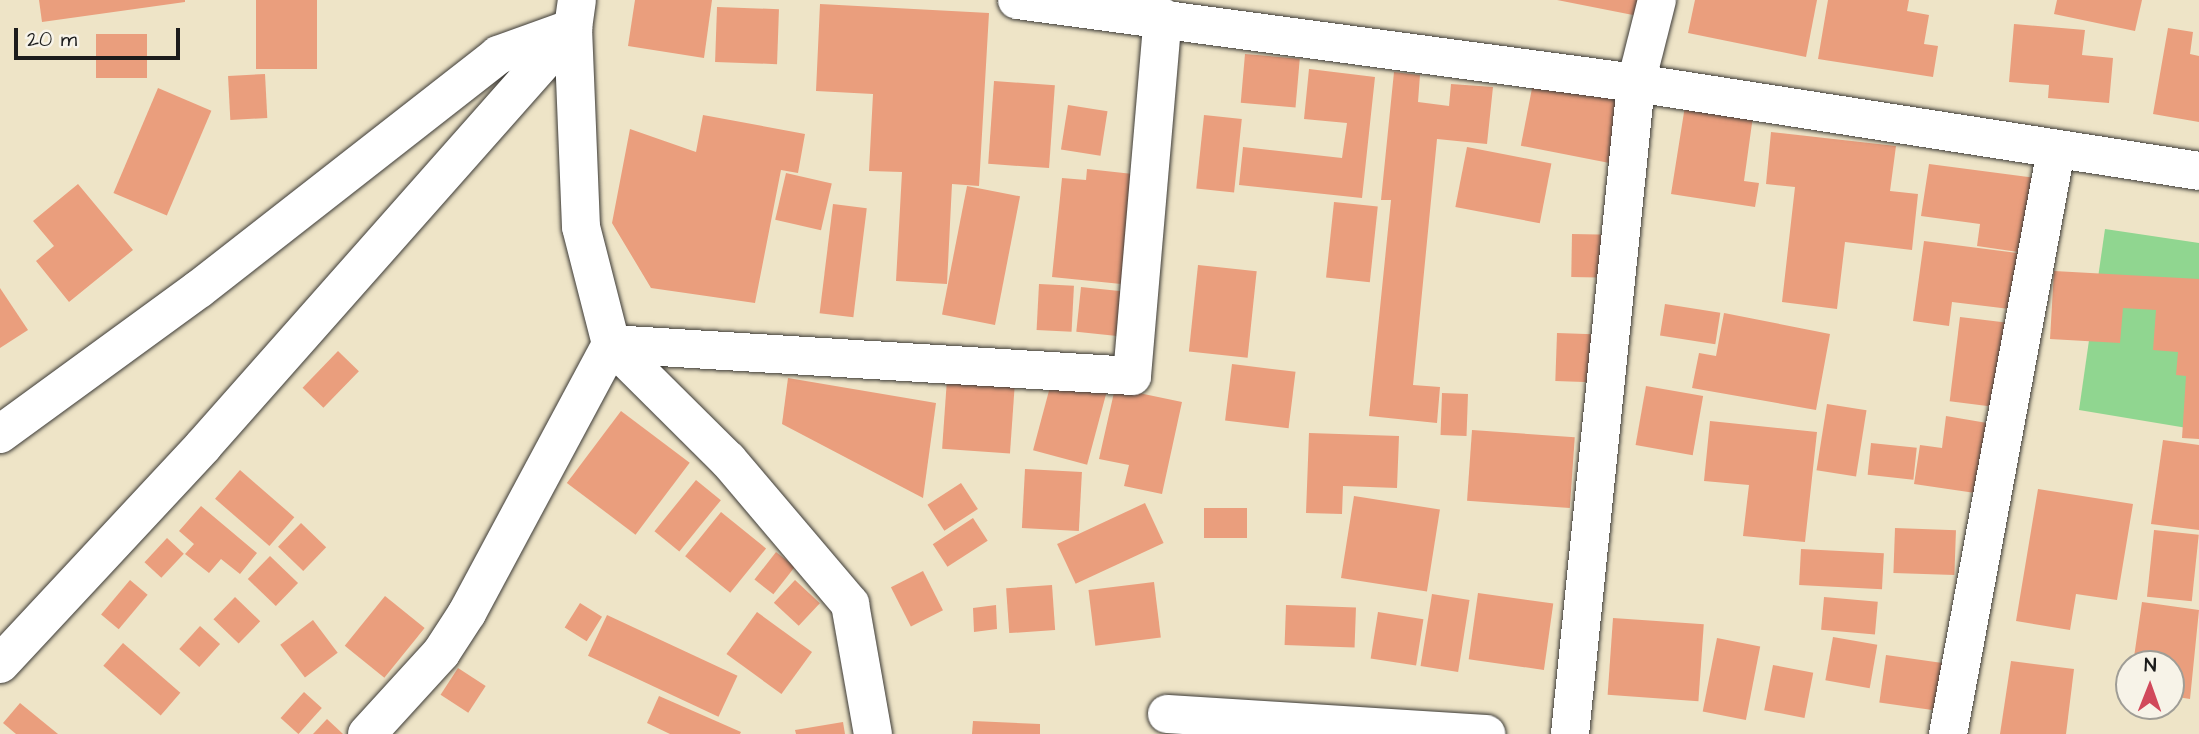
<!DOCTYPE html>
<style>
body{margin:0}
#map{position:relative;width:2199px;height:734px;overflow:hidden;background:#eee4c7;font-family:"Architects Daughter",sans-serif}
div>[style]{position:absolute}
.green>*{inset:0;background:#90d690}
.building>*{inset:0;background:#ea9e7d;transform-origin:0 0}
.roads{filter:drop-shadow(0 0 2px #3c3a36) drop-shadow(0 0 2px #3c3a36)}
.minor>*{height:38px;margin:-19px;padding:0 19px;transform-origin:19px;border-radius:19px;background:#fff}
span{translate:-50% -50%;white-space:nowrap;text-align:center;line-height:1.15;-webkit-text-stroke:7px #f7f3e8;paint-order:stroke}
.north{position:absolute;left:2115px;top:650px;width:70px;height:70px;box-sizing:border-box;background:#f7f3e8;border:2px solid #9f9d96;border-radius:50%;rotate:1deg;font-size:19px;font-weight:700;line-height:28px;text-align:center;color:#1c1c1c}
.north::after{content:'';display:block;margin:auto;width:24px;height:32px;background:#d1495b;clip-path:polygon(50% 0,100% 100%,50% 72%,0 100%)}
.scale{position:absolute;left:14px;top:28px;width:166px;height:32px;box-sizing:border-box;border:4px solid #1c1c1c;border-top:0;padding-left:9px;font-size:21px;line-height:24px;white-space:nowrap;color:#1c1c1c;-webkit-text-stroke:5px #f7f3e8;paint-order:stroke}
</style>
<div id="map">
<div class="green">
<div style="clip-path:polygon(2105px 229px,2199px 243px,2199px 430px,2079px 410px)"></div>
</div>
<div class="building">
<div style="clip-path:polygon(39px 0,185px 0,185px 2px,42px 22px)"></div>
<div style="left:256px;top:0;width:61px;height:69px"></div>
<div style="clip-path:polygon(635px 0,712px 0,704px 58px,628px 46px)"></div>
<div style="clip-path:polygon(1557px 0,1641px 0,1638px 16px)"></div>
<div style="clip-path:polygon(1695px 0,1817px 0,1806px 57px,1688px 33px)"></div>
<div style="clip-path:polygon(1828px 0,1909px 0,1907px 11px,1929px 15px,1924px 44px,1938px 46px,1933px 77px,1818px 59px)"></div>
<div style="clip-path:polygon(2057px 0,2142px 0,2135px 31px,2054px 14px)"></div>
<div style="clip-path:polygon(820px 4px,989px 13px,979px 186px,952px 184px,947px 284px,896px 281px,902px 172px,869px 171px,873px 94px,816px 91px)"></div>
<div style="left:717px;top:7px;width:62px;height:55px;rotate:2deg"></div>
<div style="clip-path:polygon(2014px 24px,2085px 30px,2082px 55px,2113px 58px,2109px 103px,2048px 98px,2049px 85px,2009px 82px)"></div>
<div style="clip-path:polygon(2168px 28px,2193px 32px,2190px 54px,2199px 56px,2199px 122px,2153px 114px)"></div>
<div style="left:96px;top:34px;width:51px;height:44px"></div>
<div style="left:1245px;top:54px;width:55px;height:49px;rotate:5deg"></div>
<div style="clip-path:polygon(1309px 69px,1375px 77px,1362px 198px,1239px 185px,1243px 147px,1342px 158px,1347px 123px,1304px 119px)"></div>
<div style="clip-path:polygon(1394px 72px,1420px 75px,1418px 102px,1449px 106px,1451px 84px,1493px 87px,1487px 144px,1437px 139px,1413px 385px,1440px 387px,1437px 423px,1369px 416px,1391px 200px,1381px 200px)"></div>
<div style="left:265px;top:74px;width:44px;height:37px;rotate:87deg"></div>
<div style="left:1534px;top:78px;width:98px;height:69px;rotate:11deg"></div>
<div style="left:994px;top:81px;width:61px;height:83px;rotate:4deg"></div>
<div style="left:158px;top:88px;width:58px;height:114px;rotate:23deg"></div>
<div style="left:1068px;top:105px;width:40px;height:45px;rotate:9deg"></div>
<div style="clip-path:polygon(1685px 106px,1753px 116px,1744px 181px,1759px 183px,1755px 207px,1671px 194px)"></div>
<div style="clip-path:polygon(703px 115px,805px 134px,798px 173px,781px 170px,755px 303px,651px 288px,612px 223px,630px 129px,696px 152px)"></div>
<div style="left:1204px;top:115px;width:38px;height:74px;rotate:6deg"></div>
<div style="clip-path:polygon(1771px 132px,1896px 146px,1890px 191px,1918px 194px,1912px 250px,1845px 242px,1837px 309px,1782px 302px,1795px 187px,1766px 184px)"></div>
<div style="left:1467px;top:147px;width:86px;height:61px;rotate:11deg"></div>
<div style="clip-path:polygon(1929px 164px,2035px 178px,2025px 253px,1977px 246px,1980px 224px,1921px 216px)"></div>
<div style="clip-path:polygon(1087px 169px,1142px 175px,1131px 285px,1052px 277px,1062px 178px,1086px 180px)"></div>
<div style="left:786px;top:173px;width:47px;height:48px;rotate:13deg"></div>
<div style="clip-path:polygon(78px 184px,133px 250px,69px 302px,36px 261px,54px 246px,33px 221px)"></div>
<div style="left:967px;top:186px;width:54px;height:131px;rotate:11deg"></div>
<div style="left:1334px;top:202px;width:44px;height:76px;rotate:6deg"></div>
<div style="left:833px;top:204px;width:34px;height:110px;rotate:7deg"></div>
<div style="left:1572px;top:234px;width:40px;height:43px;rotate:1deg"></div>
<div style="clip-path:polygon(1924px 241px,2025px 254px,2018px 310px,1952px 302px,1949px 326px,1913px 321px)"></div>
<div style="left:1198px;top:265px;width:59px;height:87px;rotate:6deg"></div>
<div style="clip-path:polygon(2054px 271px,2199px 279px,2199px 439px,2182px 438px,2186px 376px,2176px 375px,2178px 352px,2153px 350px,2156px 310px,2123px 308px,2120px 343px,2050px 339px)"></div>
<div style="left:1039px;top:284px;width:35px;height:46px;rotate:3deg"></div>
<div style="left:1081px;top:287px;width:41px;height:45px;rotate:6deg"></div>
<div style="clip-path:polygon(0 288px,28px 330px,0 348px)"></div>
<div style="left:1665px;top:304px;width:56px;height:32px;rotate:9deg"></div>
<div style="clip-path:polygon(1724px 313px,1830px 334px,1816px 410px,1692px 388px,1699px 353px,1716px 356px)"></div>
<div style="left:1960px;top:317px;width:46px;height:85px;rotate:7deg"></div>
<div style="left:1557px;top:333px;width:36px;height:48px;rotate:2deg"></div>
<div style="left:338px;top:351px;width:29px;height:51px;rotate:44deg"></div>
<div style="left:1232px;top:364px;width:64px;height:57px;rotate:7deg"></div>
<div style="left:1054px;top:372px;width:56px;height:81px;rotate:15deg"></div>
<div style="clip-path:polygon(788px 378px,936px 403px,923px 498px,782px 424px)"></div>
<div style="left:947px;top:379px;width:68px;height:70px;rotate:4deg"></div>
<div style="left:1646px;top:386px;width:58px;height:60px;rotate:10deg"></div>
<div style="clip-path:polygon(1115px 388px,1182px 402px,1162px 494px,1124px 486px,1129px 465px,1099px 459px)"></div>
<div style="left:1442px;top:393px;width:26px;height:42px;rotate:2deg"></div>
<div style="left:1827px;top:404px;width:40px;height:67px;rotate:9deg"></div>
<div style="left:621px;top:411px;width:86px;height:90px;rotate:37deg"></div>
<div style="clip-path:polygon(1946px 416px,1993px 424px,1982px 494px,1914px 484px,1920px 445px,1942px 448px)"></div>
<div style="clip-path:polygon(1710px 421px,1817px 432px,1805px 542px,1743px 536px,1749px 485px,1704px 481px)"></div>
<div style="left:1472px;top:430px;width:103px;height:71px;rotate:4deg"></div>
<div style="clip-path:polygon(1309px 433px,1399px 436px,1397px 488px,1343px 486px,1342px 514px,1306px 513px)"></div>
<div style="clip-path:polygon(2163px 440px,2199px 445px,2199px 530px,2151px 524px)"></div>
<div style="left:1871px;top:443px;width:46px;height:32px;rotate:6deg"></div>
<div style="left:1025px;top:469px;width:57px;height:59px;rotate:3deg"></div>
<div style="left:240px;top:470px;width:72px;height:38px;rotate:41deg"></div>
<div style="left:696px;top:480px;width:32px;height:66px;rotate:39deg"></div>
<div style="left:961px;top:483px;width:31px;height:40px;rotate:57deg"></div>
<div style="clip-path:polygon(2038px 489px,2133px 504px,2117px 600px,2076px 594px,2070px 630px,2016px 621px)"></div>
<div style="left:1354px;top:496px;width:87px;height:83px;rotate:9deg"></div>
<div style="left:1145px;top:503px;width:44px;height:97px;rotate:65deg"></div>
<div style="clip-path:polygon(201px 506px,257px 553px,240px 574px,221px 559px,209px 573px,185px 554px,194px 544px,179px 531px)"></div>
<div style="left:1204px;top:508px;width:43px;height:30px"></div>
<div style="left:721px;top:512px;width:58px;height:57px;rotate:39deg"></div>
<div style="left:973px;top:518px;width:27px;height:48px;rotate:57deg"></div>
<div style="left:301px;top:523px;width:35px;height:33px;rotate:44deg"></div>
<div style="left:1895px;top:528px;width:61px;height:45px;rotate:2deg"></div>
<div style="left:2154px;top:530px;width:45px;height:67px;rotate:6deg"></div>
<div style="left:167px;top:538px;width:23px;height:33px;rotate:43deg"></div>
<div style="left:1801px;top:549px;width:83px;height:36px;rotate:3deg"></div>
<div style="left:776px;top:552px;width:24px;height:35px;rotate:38deg"></div>
<div style="left:270px;top:556px;width:39px;height:32px;rotate:44deg"></div>
<div style="left:923px;top:571px;width:44px;height:36px;rotate:63deg"></div>
<div style="left:130px;top:580px;width:23px;height:45px;rotate:40deg"></div>
<div style="left:795px;top:580px;width:34px;height:31px;rotate:43deg"></div>
<div style="left:1154px;top:582px;width:56px;height:66px;rotate:83deg"></div>
<div style="left:1052px;top:585px;width:45px;height:46px;rotate:86deg"></div>
<div style="left:1478px;top:593px;width:76px;height:67px;rotate:8deg"></div>
<div style="left:1432px;top:594px;width:38px;height:73px;rotate:9deg"></div>
<div style="left:385px;top:596px;width:51px;height:64px;rotate:39deg"></div>
<div style="left:235px;top:597px;width:35px;height:31px;rotate:44deg"></div>
<div style="left:1824px;top:597px;width:54px;height:33px;rotate:5deg"></div>
<div style="clip-path:polygon(2142px 602px,2199px 610px,2190px 699px,2171px 696px,2171px 664px,2133px 664px)"></div>
<div style="left:580px;top:603px;width:26px;height:29px;rotate:32deg"></div>
<div style="clip-path:polygon(996px 605px,997px 629px,974px 632px,973px 608px)"></div>
<div style="left:1286px;top:605px;width:70px;height:40px;rotate:2deg"></div>
<div style="left:757px;top:612px;width:68px;height:52px;rotate:36deg"></div>
<div style="left:1378px;top:612px;width:46px;height:47px;rotate:9deg"></div>
<div style="left:607px;top:615px;width:144px;height:45px;rotate:25deg"></div>
<div style="left:1613px;top:618px;width:91px;height:77px;rotate:4deg"></div>
<div style="left:313px;top:620px;width:41px;height:41px;rotate:53deg"></div>
<div style="left:200px;top:626px;width:27px;height:31px;rotate:42deg"></div>
<div style="left:1833px;top:637px;width:45px;height:44px;rotate:10deg"></div>
<div style="left:1717px;top:638px;width:44px;height:75px;rotate:11deg"></div>
<div style="left:123px;top:643px;width:76px;height:30px;rotate:41deg"></div>
<div style="left:1886px;top:655px;width:57px;height:48px;rotate:8deg"></div>
<div style="clip-path:polygon(2011px 661px,2074px 669px,2066px 734px,2000px 734px)"></div>
<div style="left:1773px;top:665px;width:41px;height:46px;rotate:11deg"></div>
<div style="left:458px;top:668px;width:33px;height:32px;rotate:33deg"></div>
<div style="left:304px;top:692px;width:24px;height:35px;rotate:42deg"></div>
<div style="clip-path:polygon(659px 696px,741px 732px,740px 734px,670px 734px,647px 723px)"></div>
<div style="clip-path:polygon(20px 703px,58px 734px,16px 734px,3px 723px)"></div>
<div style="clip-path:polygon(327px 719px,343px 734px,313px 734px)"></div>
<div style="clip-path:polygon(973px 721px,1040px 724px,1040px 734px,972px 734px)"></div>
<div style="clip-path:polygon(843px 722px,845px 734px,796px 734px,795px 730px)"></div>
</div>
<div class="roads">
<div class="minor">
<div style="left:1017px;top:0;width:625px;rotate:7.64deg"></div>
<div style="left:1636px;top:83px;width:570px;rotate:8.88deg"></div>
<div style="left:0;top:434px;width:246px;rotate:-36.1deg"></div>
<div style="left:199px;top:289px;width:380px;rotate:-38deg"></div>
<div style="left:498px;top:55px;width:80px;rotate:-19.8deg"></div>
<div style="left:573px;top:28px;width:199px;rotate:87.7deg"></div>
<div style="left:581px;top:227px;width:121px;rotate:75.6deg"></div>
<div style="left:611px;top:344px;width:165px;rotate:44.8deg"></div>
<div style="left:728px;top:460px;width:189px;rotate:49.7deg"></div>
<div style="left:850px;top:604px;width:132px;rotate:80deg"></div>
<div style="left:0;top:664px;width:298px;rotate:-47deg"></div>
<div style="left:203px;top:446px;width:558px;rotate:-48.49deg"></div>
<div style="left:573px;top:28px;width:28px;rotate:-82deg"></div>
<div style="left:1167px;top:714px;width:320px;rotate:3.6deg"></div>
<div style="left:367px;top:734px;width:110px;rotate:-47.6deg"></div>
<div style="left:441px;top:653px;width:48px;rotate:-57deg"></div>
<div style="left:467px;top:613px;width:305px;rotate:-61.8deg"></div>
<div style="left:611px;top:344px;width:522px;rotate:3.51deg"></div>
<div style="left:1132px;top:376px;width:360px;rotate:-85.1deg"></div>
<div style="left:1570px;top:734px;width:654px;rotate:-84.21deg"></div>
<div style="left:1636px;top:83px;width:86px;rotate:-75.8deg"></div>
<div style="left:1948px;top:734px;width:594px;rotate:-79.52deg"></div>
</div>
</div>
<div class="north">N</div>
<div class="scale">20 m</div>
</div>
